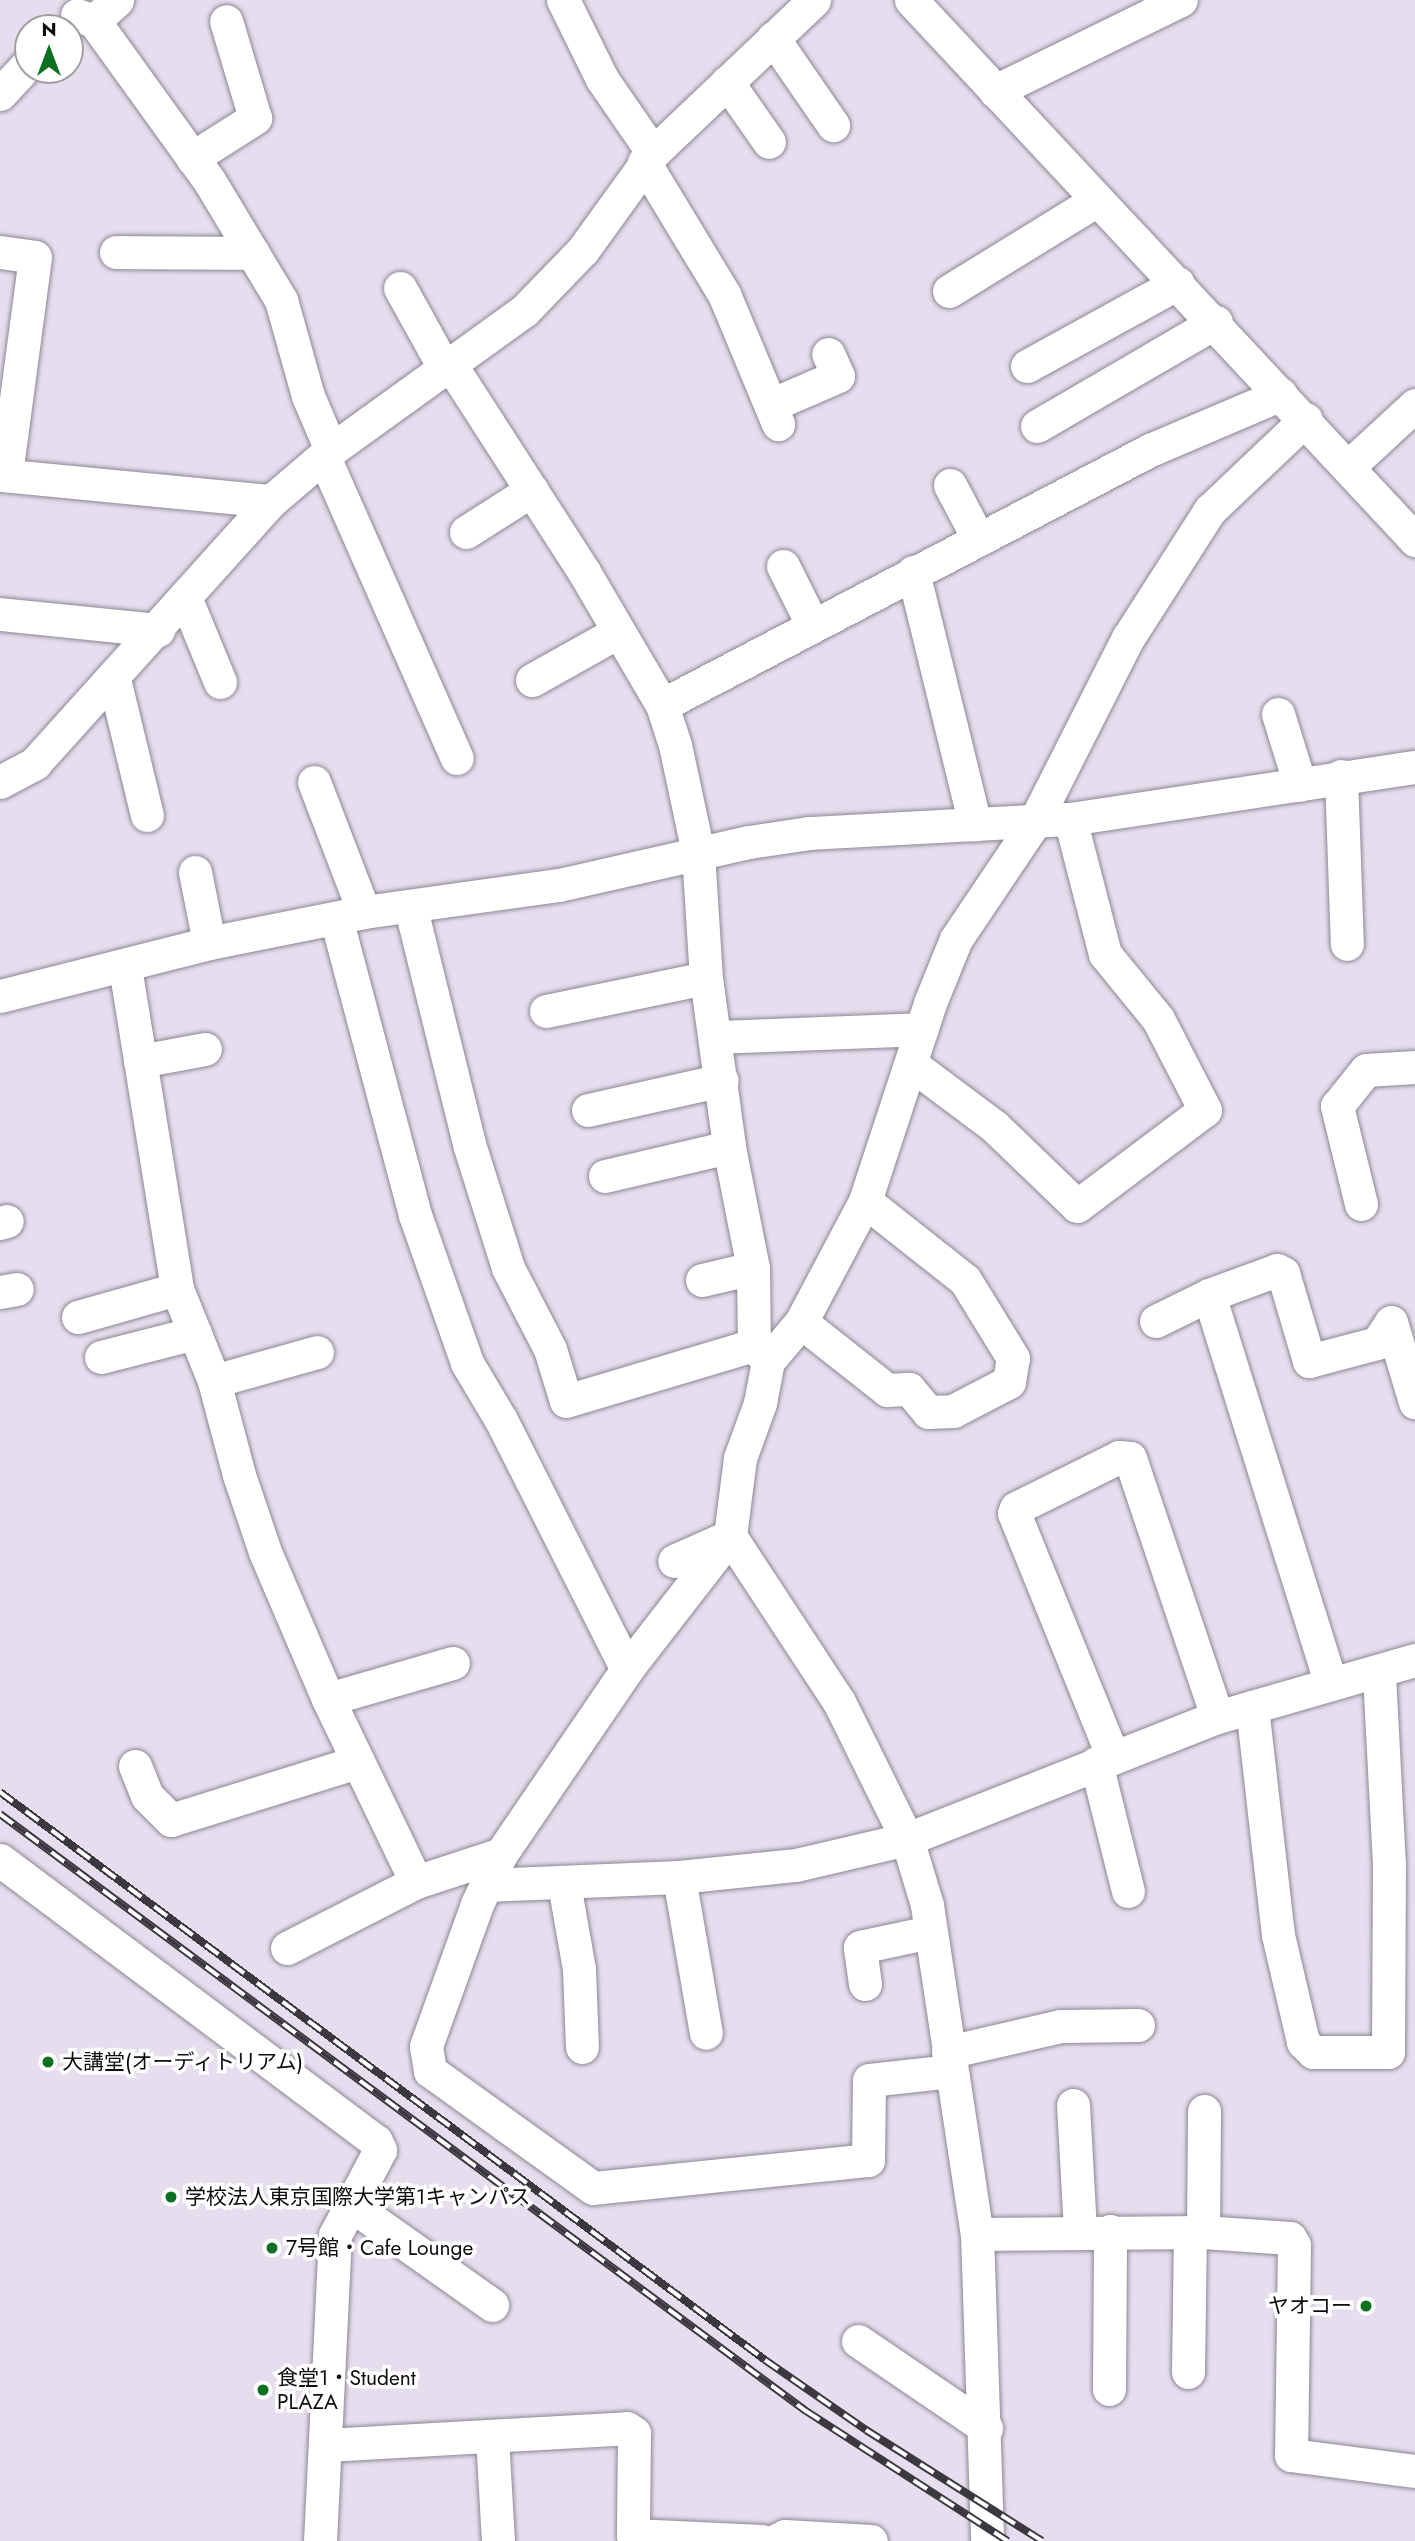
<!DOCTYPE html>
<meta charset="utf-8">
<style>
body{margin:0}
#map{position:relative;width:1415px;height:2541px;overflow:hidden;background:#e6deee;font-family:Jost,"Noto Sans JP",sans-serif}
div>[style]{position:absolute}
.roads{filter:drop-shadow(0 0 2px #8c8694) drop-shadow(0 0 2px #8c8694)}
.minor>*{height:33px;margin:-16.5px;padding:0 16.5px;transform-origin:16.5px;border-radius:16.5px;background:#fff}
.rail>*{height:8px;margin-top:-4px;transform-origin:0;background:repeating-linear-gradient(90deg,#fff 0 16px,#3c3840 0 32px);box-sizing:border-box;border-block:2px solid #3c3840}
.dots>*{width:19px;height:19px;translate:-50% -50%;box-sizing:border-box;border:4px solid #fff;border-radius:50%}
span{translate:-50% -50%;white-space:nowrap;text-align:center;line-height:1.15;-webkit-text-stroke:7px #fff;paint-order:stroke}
.poi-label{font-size:21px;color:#0e0c11}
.left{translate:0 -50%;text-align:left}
.right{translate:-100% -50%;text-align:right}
.north{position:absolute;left:14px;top:14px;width:70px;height:70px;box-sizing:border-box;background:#fff;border:2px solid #9f9ea0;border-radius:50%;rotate:0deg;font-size:19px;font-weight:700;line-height:28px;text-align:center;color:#0e0c11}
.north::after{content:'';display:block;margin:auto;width:24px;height:32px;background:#0b7121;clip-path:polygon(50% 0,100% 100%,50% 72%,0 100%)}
</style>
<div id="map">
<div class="roads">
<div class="minor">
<div style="left:563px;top:0;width:88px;rotate:63.7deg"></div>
<div style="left:602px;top:79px;width:90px;rotate:55.4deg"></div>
<div style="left:911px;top:0;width:739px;rotate:46.97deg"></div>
<div style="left:77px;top:15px;width:18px;rotate:19deg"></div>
<div style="left:94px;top:21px;width:198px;rotate:54.2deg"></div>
<div style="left:210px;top:182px;width:138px;rotate:59deg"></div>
<div style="left:281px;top:300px;width:100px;rotate:74.3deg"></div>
<div style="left:308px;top:396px;width:59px;rotate:66.9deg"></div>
<div style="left:94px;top:21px;width:31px;rotate:-42deg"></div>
<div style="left:773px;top:38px;width:106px;rotate:55.4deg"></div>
<div style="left:727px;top:82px;width:73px;rotate:55deg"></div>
<div style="left:995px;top:91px;width:207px;rotate:-26.1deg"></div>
<div style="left:0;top:94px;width:41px;rotate:-47deg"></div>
<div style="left:192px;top:158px;width:75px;rotate:-32.4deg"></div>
<div style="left:255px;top:118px;width:101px;rotate:-106.6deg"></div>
<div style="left:644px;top:162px;width:154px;rotate:58.8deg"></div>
<div style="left:724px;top:294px;width:141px;rotate:67.4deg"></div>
<div style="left:0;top:252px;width:35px;rotate:8deg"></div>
<div style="left:35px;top:257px;width:220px;rotate:97.6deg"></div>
<div style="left:116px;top:252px;width:137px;rotate:0.4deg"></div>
<div style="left:400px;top:288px;width:95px;rotate:61deg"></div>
<div style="left:949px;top:291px;width:174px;rotate:-31.6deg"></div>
<div style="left:1027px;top:366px;width:172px;rotate:-28.8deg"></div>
<div style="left:452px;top:367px;width:244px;rotate:57.2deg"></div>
<div style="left:584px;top:572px;width:154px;rotate:59.6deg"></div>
<div style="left:662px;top:705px;width:42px;rotate:72deg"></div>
<div style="left:675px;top:745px;width:109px;rotate:77.9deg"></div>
<div style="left:698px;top:852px;width:126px;rotate:86.4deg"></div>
<div style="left:706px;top:978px;width:171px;rotate:82.2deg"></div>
<div style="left:729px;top:1147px;width:123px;rotate:78.8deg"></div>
<div style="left:753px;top:1268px;width:77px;rotate:89.3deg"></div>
<div style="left:754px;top:1345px;width:21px;rotate:49deg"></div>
<div style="left:771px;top:405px;width:73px;rotate:-23.4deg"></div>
<div style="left:838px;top:376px;width:24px;rotate:-114deg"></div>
<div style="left:1037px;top:426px;width:207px;rotate:-30.2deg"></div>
<div style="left:324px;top:457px;width:329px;rotate:66.2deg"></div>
<div style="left:1349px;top:466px;width:90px;rotate:-42.7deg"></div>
<div style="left:0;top:475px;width:272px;rotate:5.5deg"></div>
<div style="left:950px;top:485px;width:60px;rotate:62.2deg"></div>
<div style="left:466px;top:532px;width:78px;rotate:-32.5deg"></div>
<div style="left:783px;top:566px;width:65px;rotate:63.4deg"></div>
<div style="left:913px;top:572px;width:260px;rotate:76.2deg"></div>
<div style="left:185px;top:597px;width:92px;rotate:67.6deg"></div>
<div style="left:0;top:614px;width:159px;rotate:5.8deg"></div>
<div style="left:114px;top:679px;width:140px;rotate:76.4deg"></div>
<div style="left:532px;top:680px;width:98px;rotate:-29.2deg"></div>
<div style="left:662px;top:705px;width:551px;rotate:-27.59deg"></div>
<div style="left:1150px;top:450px;width:142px;rotate:-23.1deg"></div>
<div style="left:1278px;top:714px;width:74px;rotate:72.8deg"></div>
<div style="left:1341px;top:776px;width:168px;rotate:88deg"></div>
<div style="left:0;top:782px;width:40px;rotate:-28deg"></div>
<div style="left:35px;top:763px;width:353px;rotate:-48deg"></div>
<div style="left:271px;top:501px;width:79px;rotate:-40.4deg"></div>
<div style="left:331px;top:450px;width:238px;rotate:-35.8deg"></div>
<div style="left:524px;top:311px;width:85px;rotate:-46deg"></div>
<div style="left:583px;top:250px;width:120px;rotate:-54.2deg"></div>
<div style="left:653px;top:153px;width:222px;rotate:-43.5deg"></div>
<div style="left:314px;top:782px;width:139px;rotate:69deg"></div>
<div style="left:195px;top:872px;width:72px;rotate:78.8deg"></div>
<div style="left:411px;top:909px;width:242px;rotate:76.1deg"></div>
<div style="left:469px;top:1144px;width:130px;rotate:72.5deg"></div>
<div style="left:508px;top:1268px;width:91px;rotate:62.6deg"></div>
<div style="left:550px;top:1349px;width:54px;rotate:72.9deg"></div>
<div style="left:566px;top:1401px;width:196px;rotate:-16.6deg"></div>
<div style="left:336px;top:918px;width:307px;rotate:75.1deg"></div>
<div style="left:415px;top:1215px;width:157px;rotate:70.6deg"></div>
<div style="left:467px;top:1363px;width:66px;rotate:59.2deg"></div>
<div style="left:501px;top:1420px;width:279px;rotate:63.2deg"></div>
<div style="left:125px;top:967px;width:326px;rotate:80.8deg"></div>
<div style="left:177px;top:1289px;width:99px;rotate:68.1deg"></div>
<div style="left:214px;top:1381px;width:97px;rotate:75.1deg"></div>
<div style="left:239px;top:1475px;width:81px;rotate:71.3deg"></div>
<div style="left:265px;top:1552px;width:160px;rotate:66.8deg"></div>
<div style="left:328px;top:1699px;width:203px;rotate:64.3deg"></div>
<div style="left:0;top:996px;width:216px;rotate:-14.2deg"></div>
<div style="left:209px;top:943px;width:158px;rotate:-11.3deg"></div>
<div style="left:364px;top:912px;width:197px;rotate:-7.9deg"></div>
<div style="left:559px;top:885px;width:195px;rotate:-12.8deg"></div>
<div style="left:749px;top:842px;width:62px;rotate:-8.4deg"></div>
<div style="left:810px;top:833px;width:260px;rotate:-3.1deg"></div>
<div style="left:1070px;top:819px;width:349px;rotate:-8.6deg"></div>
<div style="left:546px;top:1011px;width:163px;rotate:-11.7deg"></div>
<div style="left:717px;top:1037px;width:205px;rotate:-2.2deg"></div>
<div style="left:140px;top:1061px;width:66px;rotate:-10.5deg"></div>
<div style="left:911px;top:1064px;width:104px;rotate:36.8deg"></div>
<div style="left:994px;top:1126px;width:115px;rotate:43.9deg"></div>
<div style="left:1077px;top:1206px;width:160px;rotate:-36.9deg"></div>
<div style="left:1205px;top:1110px;width:102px;rotate:-117.3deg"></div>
<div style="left:1158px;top:1019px;width:84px;rotate:-129.2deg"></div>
<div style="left:1105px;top:954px;width:139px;rotate:-104.5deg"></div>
<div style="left:588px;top:1110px;width:137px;rotate:-12.6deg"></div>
<div style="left:605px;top:1176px;width:127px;rotate:-13.2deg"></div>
<div style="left:1361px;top:1204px;width:101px;rotate:-103.8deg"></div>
<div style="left:1337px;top:1106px;width:46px;rotate:-51.1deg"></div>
<div style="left:1366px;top:1070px;width:49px;rotate:-3.5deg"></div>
<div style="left:0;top:1223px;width:7px;rotate:-16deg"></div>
<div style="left:702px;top:1280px;width:52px;rotate:-13.2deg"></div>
<div style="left:0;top:1292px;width:17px;rotate:-10deg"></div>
<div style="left:1209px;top:1295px;width:405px;rotate:72.6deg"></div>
<div style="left:78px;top:1317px;width:103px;rotate:-15.8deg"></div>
<div style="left:1156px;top:1321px;width:59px;rotate:-26.1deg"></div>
<div style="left:1209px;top:1295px;width:72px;rotate:-20.2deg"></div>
<div style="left:1277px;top:1270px;width:7px;rotate:27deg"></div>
<div style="left:1283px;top:1273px;width:92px;rotate:73.5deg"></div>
<div style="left:1309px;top:1361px;width:70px;rotate:-14.8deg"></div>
<div style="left:1377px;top:1343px;width:25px;rotate:-56deg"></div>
<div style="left:1391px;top:1322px;width:84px;rotate:73.3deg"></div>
<div style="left:801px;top:1322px;width:110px;rotate:38.3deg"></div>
<div style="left:887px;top:1390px;width:22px;rotate:-3deg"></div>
<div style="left:909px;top:1389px;width:30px;rotate:50deg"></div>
<div style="left:928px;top:1412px;width:25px;rotate:-2deg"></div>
<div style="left:953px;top:1411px;width:63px;rotate:-27.4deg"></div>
<div style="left:1009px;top:1382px;width:24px;rotate:-81deg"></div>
<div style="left:1013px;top:1358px;width:92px;rotate:-121.6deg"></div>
<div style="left:965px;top:1280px;width:127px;rotate:-141.7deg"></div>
<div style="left:101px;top:1357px;width:97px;rotate:-14.3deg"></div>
<div style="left:214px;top:1381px;width:107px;rotate:-15.7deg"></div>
<div style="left:1415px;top:1660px;width:206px;rotate:163.9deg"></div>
<div style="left:1217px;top:1717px;width:333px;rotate:158.5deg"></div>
<div style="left:907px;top:1839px;width:69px;rotate:73.1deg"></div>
<div style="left:927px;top:1905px;width:333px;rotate:81.4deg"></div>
<div style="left:977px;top:2234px;width:226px;rotate:-0.5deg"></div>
<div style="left:1203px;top:2232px;width:87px;rotate:3.9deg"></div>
<div style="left:1290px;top:2238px;width:8px;rotate:60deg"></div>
<div style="left:1294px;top:2245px;width:210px;rotate:90.8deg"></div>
<div style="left:1291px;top:2455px;width:125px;rotate:7.4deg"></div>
<div style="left:328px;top:1699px;width:130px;rotate:-16.1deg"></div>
<div style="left:1252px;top:1707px;width:229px;rotate:83.5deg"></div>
<div style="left:1278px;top:1935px;width:110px;rotate:76.8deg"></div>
<div style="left:1303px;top:2042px;width:14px;rotate:45deg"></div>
<div style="left:1313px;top:2052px;width:75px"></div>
<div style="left:1388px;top:2052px;width:187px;rotate:-89.7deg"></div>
<div style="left:1389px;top:1865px;width:193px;rotate:-93deg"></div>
<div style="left:1113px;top:1757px;width:263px;rotate:-112.1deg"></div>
<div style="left:1014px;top:1513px;width:5px;rotate:-68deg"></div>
<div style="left:1016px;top:1508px;width:115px;rotate:-26.3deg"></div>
<div style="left:1119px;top:1457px;width:11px;rotate:5deg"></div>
<div style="left:1130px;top:1458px;width:273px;rotate:71.4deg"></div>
<div style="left:1096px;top:1763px;width:132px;rotate:76deg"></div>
<div style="left:135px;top:1766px;width:32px;rotate:68deg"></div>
<div style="left:147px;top:1796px;width:34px;rotate:45deg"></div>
<div style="left:171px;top:1820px;width:195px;rotate:-17.3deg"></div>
<div style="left:0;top:1860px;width:469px;rotate:36.8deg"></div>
<div style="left:376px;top:2141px;width:10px;rotate:66deg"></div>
<div style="left:380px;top:2150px;width:96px;rotate:117.9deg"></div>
<div style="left:335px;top:2235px;width:306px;rotate:92.8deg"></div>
<div style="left:679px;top:1877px;width:158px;rotate:80.2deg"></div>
<div style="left:564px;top:1884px;width:86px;rotate:80deg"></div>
<div style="left:579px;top:1969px;width:78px;rotate:87.8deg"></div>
<div style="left:486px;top:1885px;width:193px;rotate:-2.4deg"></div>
<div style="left:679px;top:1877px;width:118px;rotate:-5.9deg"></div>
<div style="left:796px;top:1865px;width:114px;rotate:-13.2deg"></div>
<div style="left:907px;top:1839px;width:153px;rotate:-116.4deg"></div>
<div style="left:839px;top:1702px;width:199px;rotate:-123.3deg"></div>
<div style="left:730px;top:1536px;width:61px;rotate:155.9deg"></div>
<div style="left:287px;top:1948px;width:145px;rotate:-27.1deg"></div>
<div style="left:416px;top:1882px;width:89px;rotate:-18.2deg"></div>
<div style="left:865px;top:1984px;width:37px;rotate:-98deg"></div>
<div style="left:860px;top:1947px;width:72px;rotate:-12.1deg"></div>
<div style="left:948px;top:2052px;width:116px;rotate:-13deg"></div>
<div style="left:1061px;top:2026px;width:77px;rotate:-0.7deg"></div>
<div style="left:951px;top:2071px;width:82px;rotate:173.7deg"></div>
<div style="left:869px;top:2080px;width:80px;rotate:90.7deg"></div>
<div style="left:868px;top:2160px;width:276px;rotate:174.2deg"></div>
<div style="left:593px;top:2188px;width:201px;rotate:-144.3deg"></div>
<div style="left:430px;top:2071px;width:25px;rotate:-99deg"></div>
<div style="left:426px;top:2046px;width:151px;rotate:-70.2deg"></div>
<div style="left:477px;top:1904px;width:55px;rotate:-64.4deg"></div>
<div style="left:501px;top:1854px;width:224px;rotate:-55.7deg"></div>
<div style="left:627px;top:1669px;width:168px;rotate:-52.2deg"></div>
<div style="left:730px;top:1536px;width:79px;rotate:-82.7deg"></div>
<div style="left:740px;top:1458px;width:59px;rotate:-70deg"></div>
<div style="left:760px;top:1403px;width:43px;rotate:-79.2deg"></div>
<div style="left:768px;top:1361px;width:51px;rotate:-49.8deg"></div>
<div style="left:801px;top:1322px;width:137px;rotate:-62.1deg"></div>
<div style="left:865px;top:1201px;width:208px;rotate:-71.8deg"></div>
<div style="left:930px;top:1003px;width:69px;rotate:-67.9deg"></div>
<div style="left:956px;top:939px;width:140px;rotate:-56.1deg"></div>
<div style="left:1034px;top:823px;width:208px;rotate:-63.1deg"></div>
<div style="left:1128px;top:638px;width:152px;rotate:-57.4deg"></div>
<div style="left:1210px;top:510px;width:132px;rotate:-43.5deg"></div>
<div style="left:1073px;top:2105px;width:126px;rotate:86.8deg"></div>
<div style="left:351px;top:2205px;width:173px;rotate:35.3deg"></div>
<div style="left:1203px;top:2232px;width:121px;rotate:-89.5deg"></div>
<div style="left:977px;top:2234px;width:307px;rotate:88.1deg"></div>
<div style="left:858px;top:2341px;width:155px;rotate:34.2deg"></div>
<div style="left:1188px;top:2372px;width:140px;rotate:-89.2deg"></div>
<div style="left:1109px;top:2389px;width:158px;rotate:-89.6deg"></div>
<div style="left:492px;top:2437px;width:104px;rotate:86.7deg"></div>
<div style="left:326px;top:2445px;width:301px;rotate:-3.2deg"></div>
<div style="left:627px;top:2428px;width:9px;rotate:36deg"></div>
<div style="left:634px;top:2433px;width:102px;rotate:90.6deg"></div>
<div style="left:633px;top:2535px;width:129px;rotate:2.7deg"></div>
<div style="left:775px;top:2541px;width:11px;rotate:-27deg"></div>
<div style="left:785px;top:2536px;width:86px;rotate:3.3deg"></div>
</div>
</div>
<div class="rail">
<div style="left:0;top:1792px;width:953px;rotate:36.59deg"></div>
<div style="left:765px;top:2360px;width:123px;rotate:34.7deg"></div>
<div style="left:866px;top:2430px;width:208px;rotate:32.2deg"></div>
<div style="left:0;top:1814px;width:1003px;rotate:36.53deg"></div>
<div style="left:806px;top:2411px;width:240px;rotate:32.8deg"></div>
</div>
<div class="dots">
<div style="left:48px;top:2062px;background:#0b7121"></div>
<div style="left:171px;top:2197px;background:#0b7121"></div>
<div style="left:272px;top:2248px;background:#0b7121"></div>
<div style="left:1366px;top:2306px;background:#0b7121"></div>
<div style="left:263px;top:2390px;background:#0b7121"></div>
</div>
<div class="poi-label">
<span class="left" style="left:62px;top:2062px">大講堂(オーディトリアム)</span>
<span class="left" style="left:185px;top:2197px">学校法人東京国際大学第1キャンパス</span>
<span class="left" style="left:286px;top:2248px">7号館・Cafe Lounge</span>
<span class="right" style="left:1352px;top:2306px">ヤオコー</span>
<span class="left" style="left:277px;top:2390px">食堂1・Student<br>PLAZA</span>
</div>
<div class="north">N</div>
</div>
